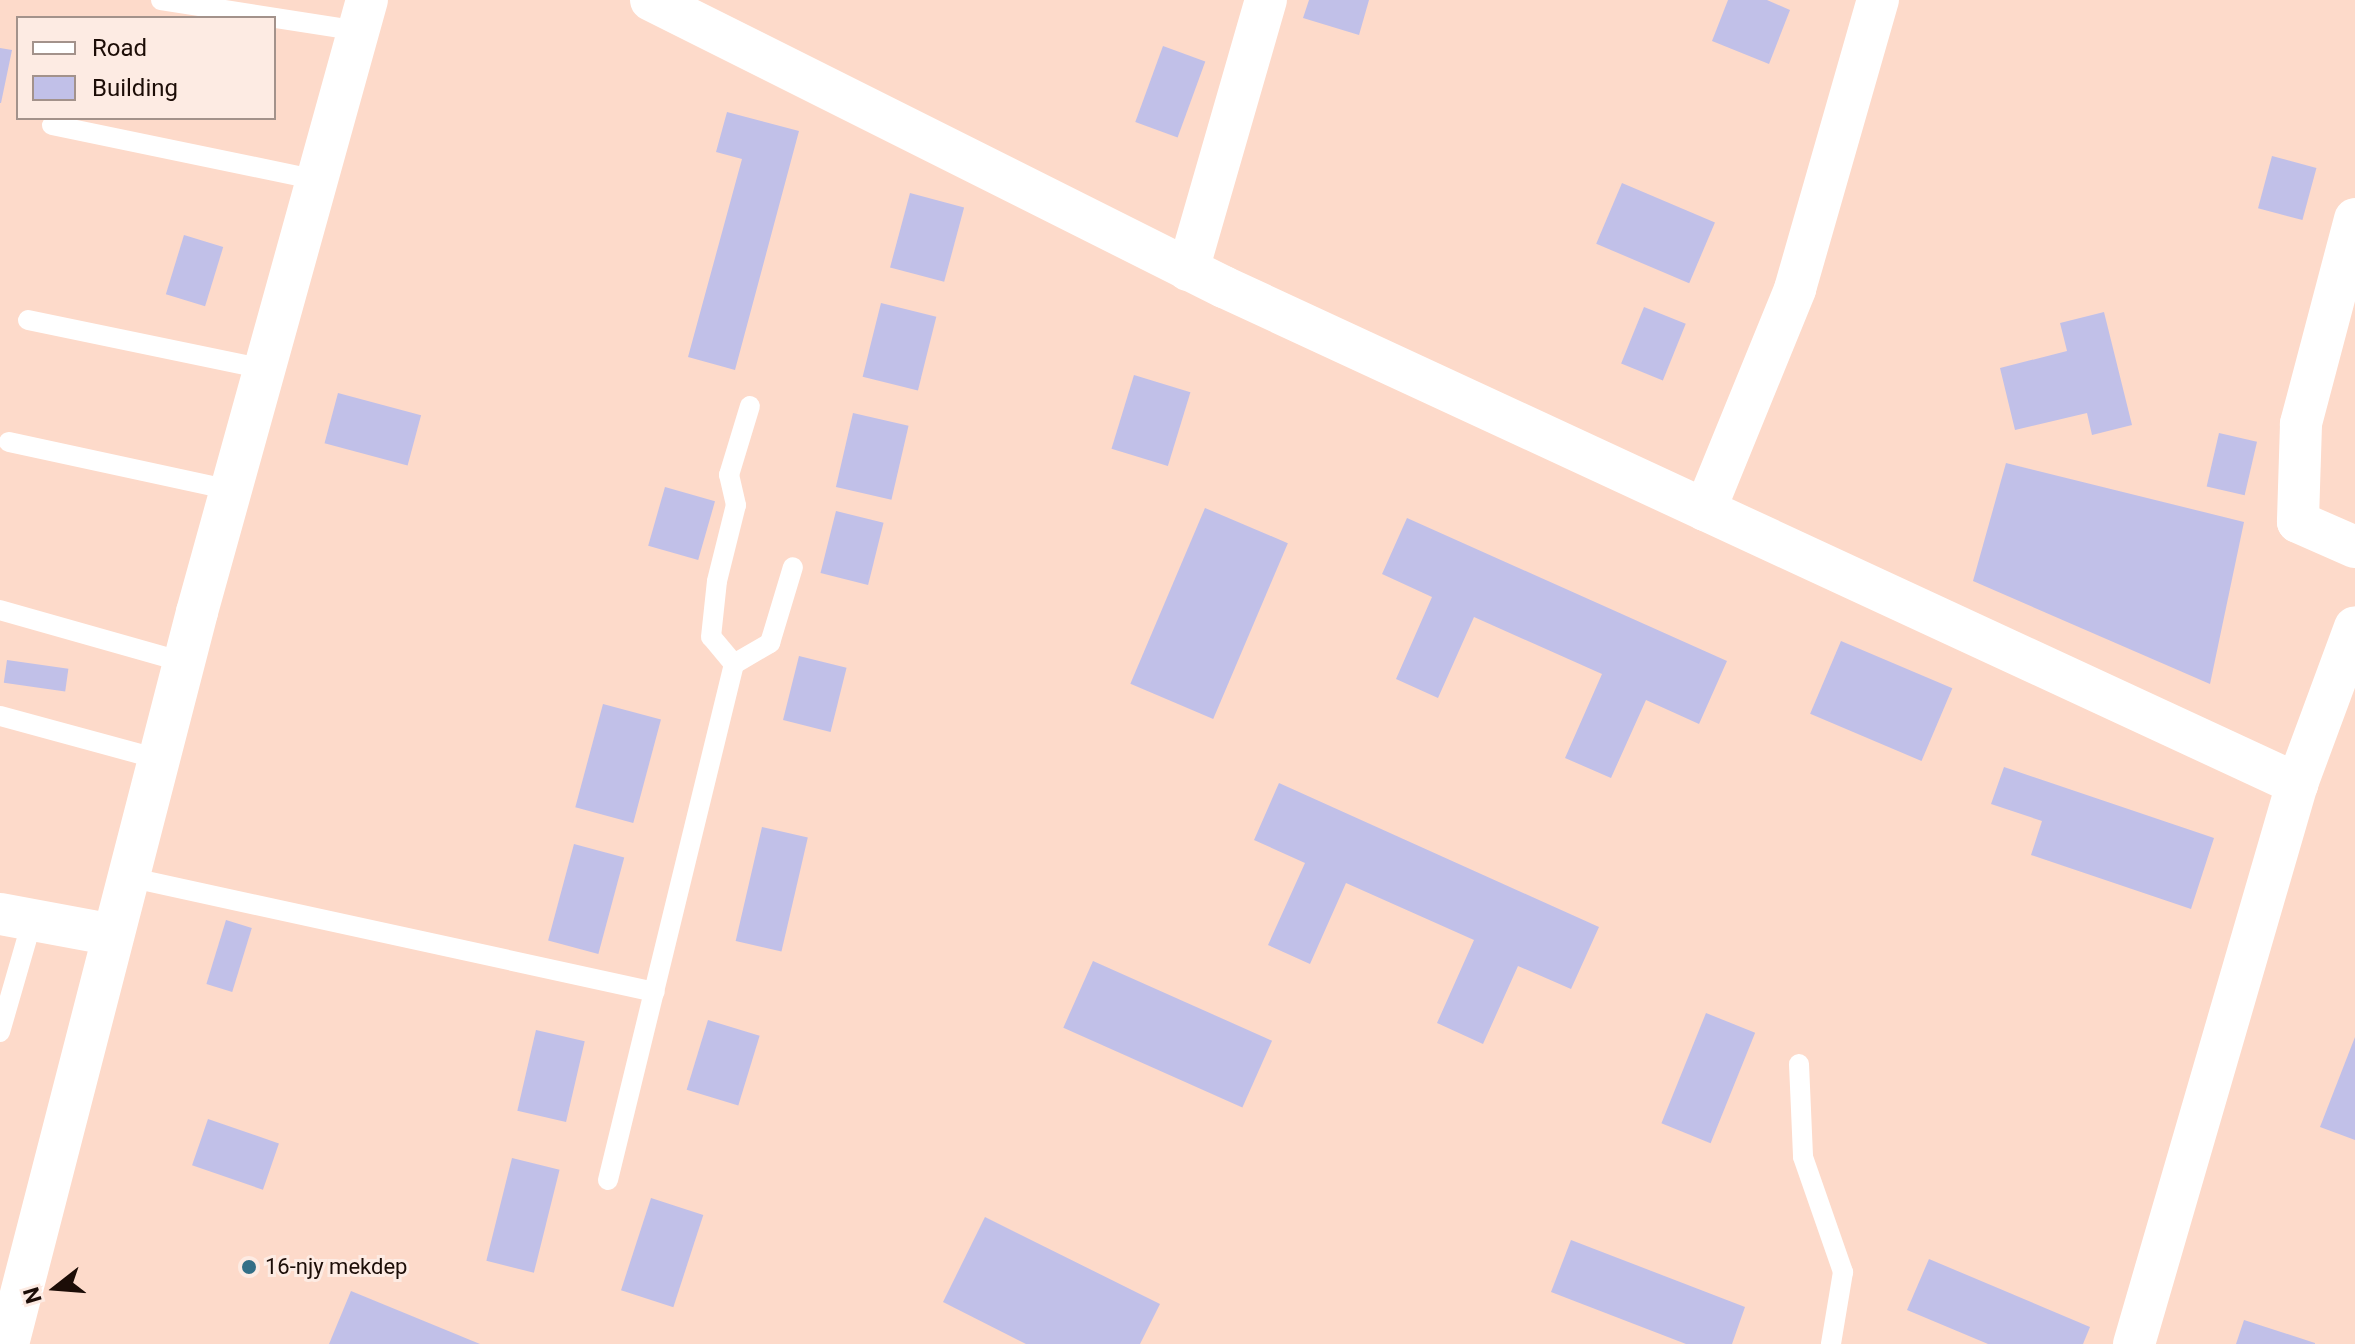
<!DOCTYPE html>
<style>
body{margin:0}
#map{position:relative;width:2355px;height:1344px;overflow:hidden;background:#fddaca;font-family:Roboto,sans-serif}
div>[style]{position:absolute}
.building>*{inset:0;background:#c1c0e8;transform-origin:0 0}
.lane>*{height:20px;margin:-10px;padding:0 10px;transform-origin:10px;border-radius:10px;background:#fff}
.street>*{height:42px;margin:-21px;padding:0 21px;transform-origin:21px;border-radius:21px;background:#fff}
.dots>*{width:22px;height:22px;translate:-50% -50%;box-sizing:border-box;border:4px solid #fdebe3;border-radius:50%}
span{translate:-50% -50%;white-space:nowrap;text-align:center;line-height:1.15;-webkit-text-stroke:6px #fdebe3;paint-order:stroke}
.poi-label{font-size:22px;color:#1c0d07}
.left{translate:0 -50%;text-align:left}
.legend{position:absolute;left:16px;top:16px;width:260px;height:104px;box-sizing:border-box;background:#fdebe3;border:2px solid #a3928b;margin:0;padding:10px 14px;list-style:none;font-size:24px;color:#1c0d07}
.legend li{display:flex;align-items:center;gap:16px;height:40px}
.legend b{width:40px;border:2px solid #a3928b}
.north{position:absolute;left:16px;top:1248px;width:80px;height:80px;-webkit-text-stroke:6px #fdebe3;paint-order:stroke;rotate:253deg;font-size:22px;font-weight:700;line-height:32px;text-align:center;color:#1c0d07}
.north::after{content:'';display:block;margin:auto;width:28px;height:36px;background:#1c0d07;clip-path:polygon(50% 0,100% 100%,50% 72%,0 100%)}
</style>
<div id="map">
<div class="building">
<div style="clip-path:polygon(1309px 0,1369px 0,1359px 35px,1303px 18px)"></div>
<div style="clip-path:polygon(1728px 0,1767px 0,1790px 10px,1769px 64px,1712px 41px)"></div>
<div style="left:1163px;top:46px;width:45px;height:81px;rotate:20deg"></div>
<div style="clip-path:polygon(0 48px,12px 50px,1px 103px,0 103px)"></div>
<div style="clip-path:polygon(727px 112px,799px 131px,735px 370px,688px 357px,742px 159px,716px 152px)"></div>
<div style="left:2272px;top:156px;width:46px;height:54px;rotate:15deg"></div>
<div style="left:1622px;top:183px;width:101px;height:66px;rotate:23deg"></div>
<div style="left:910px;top:193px;width:56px;height:77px;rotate:15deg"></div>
<div style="left:184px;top:235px;width:41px;height:62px;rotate:17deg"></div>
<div style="left:881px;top:303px;width:57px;height:76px;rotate:14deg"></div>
<div style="left:1644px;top:307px;width:45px;height:61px;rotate:22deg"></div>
<div style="clip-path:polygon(2104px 312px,2132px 425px,2092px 435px,2087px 413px,2015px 430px,2000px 368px,2067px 351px,2060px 323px)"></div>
<div style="left:1134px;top:375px;width:59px;height:77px;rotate:17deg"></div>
<div style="left:338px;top:393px;width:86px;height:52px;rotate:15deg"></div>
<div style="left:853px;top:413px;width:57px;height:76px;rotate:13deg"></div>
<div style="left:2219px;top:433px;width:39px;height:55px;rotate:13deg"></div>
<div style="clip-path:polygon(2006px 463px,2244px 522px,2210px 684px,1973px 581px)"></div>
<div style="left:665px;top:487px;width:52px;height:61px;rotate:16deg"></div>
<div style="left:1205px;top:508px;width:90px;height:191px;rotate:23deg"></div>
<div style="left:836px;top:511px;width:49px;height:64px;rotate:14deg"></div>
<div style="clip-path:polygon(1407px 518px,1727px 661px,1699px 724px,1646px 700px,1611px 778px,1565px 758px,1602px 674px,1474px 617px,1438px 698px,1396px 679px,1432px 597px,1382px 574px)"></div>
<div style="left:1841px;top:641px;width:121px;height:79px;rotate:23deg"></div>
<div style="left:799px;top:656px;width:49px;height:66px;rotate:14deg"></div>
<div style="left:7px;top:660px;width:62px;height:23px;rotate:8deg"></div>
<div style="left:603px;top:704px;width:60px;height:107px;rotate:15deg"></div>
<div style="clip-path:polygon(2004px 767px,2214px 838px,2191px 909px,2031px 855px,2042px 821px,1991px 804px)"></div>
<div style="clip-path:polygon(1279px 783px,1599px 927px,1571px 989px,1518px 966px,1483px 1044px,1437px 1023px,1474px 940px,1346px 883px,1310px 964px,1268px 945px,1305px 863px,1254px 840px)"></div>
<div style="left:762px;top:827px;width:47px;height:117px;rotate:13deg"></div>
<div style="left:574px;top:844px;width:52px;height:100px;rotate:15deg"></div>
<div style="left:226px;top:920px;width:27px;height:67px;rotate:17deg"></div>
<div style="left:1093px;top:961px;width:196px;height:73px;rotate:24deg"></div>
<div style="left:1706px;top:1013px;width:53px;height:119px;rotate:22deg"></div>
<div style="left:708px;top:1020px;width:54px;height:73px;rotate:17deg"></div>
<div style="left:536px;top:1030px;width:50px;height:83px;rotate:13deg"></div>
<div style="clip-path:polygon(2355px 1037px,2355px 1140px,2320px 1127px)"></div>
<div style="left:208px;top:1119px;width:75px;height:49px;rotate:19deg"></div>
<div style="left:512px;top:1158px;width:49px;height:106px;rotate:14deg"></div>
<div style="left:651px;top:1198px;width:55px;height:97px;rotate:18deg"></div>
<div style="clip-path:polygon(985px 1217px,1160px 1304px,1140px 1344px,1026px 1344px,943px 1302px)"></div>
<div style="clip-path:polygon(1571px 1240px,1745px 1307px,1732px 1344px,1686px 1344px,1551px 1292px)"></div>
<div style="clip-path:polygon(1929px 1259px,2090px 1327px,2083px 1344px,1988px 1344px,1907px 1310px)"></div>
<div style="clip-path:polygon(351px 1291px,480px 1344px,329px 1344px)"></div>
<div style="clip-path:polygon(2244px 1320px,2315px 1343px,2315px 1344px,2236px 1344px)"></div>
</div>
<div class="lane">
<div style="left:161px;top:0;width:200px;rotate:8.9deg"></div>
<div style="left:52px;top:125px;width:271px;rotate:11.7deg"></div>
<div style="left:28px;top:320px;width:242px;rotate:11.7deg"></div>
<div style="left:9px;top:442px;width:227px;rotate:12.2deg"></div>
<div style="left:0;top:610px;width:191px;rotate:15.8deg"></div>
<div style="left:734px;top:664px;width:35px;rotate:-130deg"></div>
<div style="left:711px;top:637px;width:56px;rotate:-83.9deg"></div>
<div style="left:717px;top:581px;width:78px;rotate:-76deg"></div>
<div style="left:736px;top:505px;width:31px;rotate:-103deg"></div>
<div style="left:729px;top:475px;width:72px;rotate:-73.1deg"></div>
<div style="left:0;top:716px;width:164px;rotate:15.2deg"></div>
<div style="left:128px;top:877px;width:539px;rotate:12.31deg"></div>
<div style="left:0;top:1032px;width:119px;rotate:-73.9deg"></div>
<div style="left:1799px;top:1064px;width:93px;rotate:87.5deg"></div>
<div style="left:1803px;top:1157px;width:122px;rotate:70.8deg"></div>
<div style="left:1843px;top:1272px;width:73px;rotate:99.5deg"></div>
<div style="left:608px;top:1180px;width:531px;rotate:-76.28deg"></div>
<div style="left:734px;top:664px;width:42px;rotate:-30.3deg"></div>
<div style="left:770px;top:643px;width:79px;rotate:-73.2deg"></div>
</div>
<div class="street">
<div style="left:651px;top:0;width:641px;rotate:26.61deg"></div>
<div style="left:1224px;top:287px;width:1183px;rotate:24.85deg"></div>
<div style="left:2355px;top:219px;width:212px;rotate:104.8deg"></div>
<div style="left:2301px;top:424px;width:98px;rotate:91.8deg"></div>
<div style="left:2298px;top:522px;width:62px;rotate:23.7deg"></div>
<div style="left:1188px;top:270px;width:281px;rotate:-73.9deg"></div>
<div style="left:1705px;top:510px;width:239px;rotate:-67.8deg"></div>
<div style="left:1795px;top:289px;width:301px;rotate:-74deg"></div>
<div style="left:0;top:914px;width:115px;rotate:10.5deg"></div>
<div style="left:8px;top:1344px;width:756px;rotate:-75.52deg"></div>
<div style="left:197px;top:612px;width:635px;rotate:-74.48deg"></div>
<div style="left:2134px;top:1344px;width:583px;rotate:-73.77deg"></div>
<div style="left:2297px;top:784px;width:167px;rotate:-69.7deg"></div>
</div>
<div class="dots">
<div style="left:249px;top:1267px;background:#336f87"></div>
</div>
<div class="poi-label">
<span class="left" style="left:265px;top:1267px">16-njy mekdep</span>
</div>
<ul class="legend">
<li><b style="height:10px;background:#fff"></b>Road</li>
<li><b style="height:22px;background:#c1c0e8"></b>Building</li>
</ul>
<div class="north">N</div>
</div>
